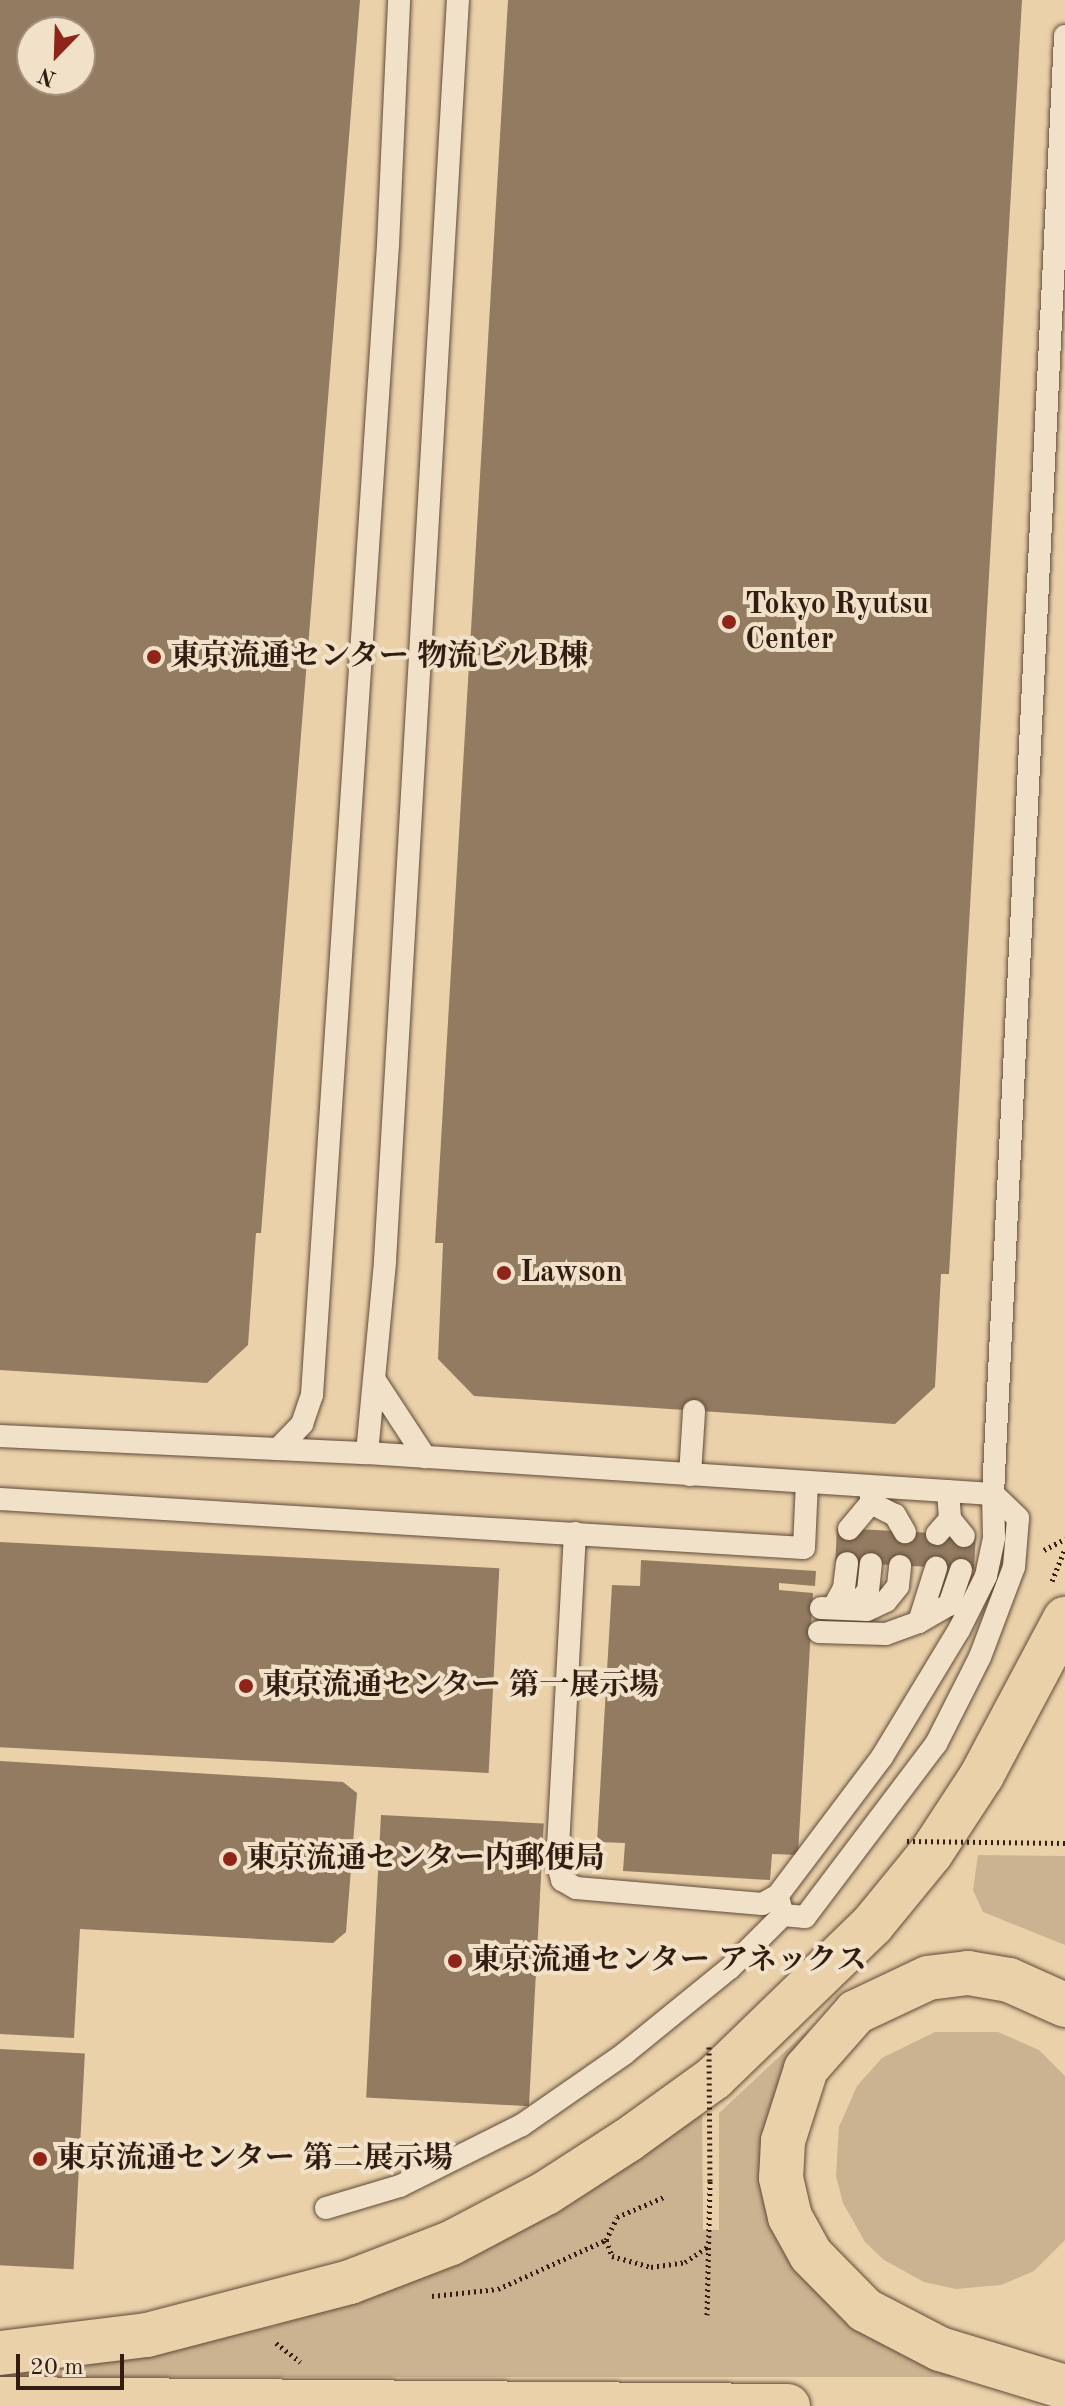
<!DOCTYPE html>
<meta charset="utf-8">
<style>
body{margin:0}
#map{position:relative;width:1065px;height:2406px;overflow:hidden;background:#ead1aa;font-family:"Old Standard TT","Noto Serif JP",serif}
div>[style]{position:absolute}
.green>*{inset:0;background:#cbb290}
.building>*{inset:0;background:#927b61;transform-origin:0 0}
.path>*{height:5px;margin-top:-2.5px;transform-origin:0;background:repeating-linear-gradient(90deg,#331d12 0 2px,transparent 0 6px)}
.roads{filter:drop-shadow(0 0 2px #614a38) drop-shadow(0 0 2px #614a38)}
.lane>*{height:22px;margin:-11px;padding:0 11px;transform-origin:11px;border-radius:11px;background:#f1e1c8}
.primary>*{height:44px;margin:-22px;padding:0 22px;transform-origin:22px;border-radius:22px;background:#ead1aa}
.path-bridge>*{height:5px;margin-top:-2.5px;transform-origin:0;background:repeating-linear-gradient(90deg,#331d12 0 2px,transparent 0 6px)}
.dots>*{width:22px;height:22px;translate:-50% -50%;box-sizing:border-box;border:4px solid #f1e1c8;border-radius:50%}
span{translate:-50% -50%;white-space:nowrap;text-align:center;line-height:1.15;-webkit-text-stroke:8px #f1e1c8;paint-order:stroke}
.poi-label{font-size:30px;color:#331d12;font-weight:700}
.left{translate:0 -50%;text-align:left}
.north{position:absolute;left:16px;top:16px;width:80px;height:80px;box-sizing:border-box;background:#f1e1c8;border:2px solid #a5937f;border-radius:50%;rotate:203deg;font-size:22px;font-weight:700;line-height:32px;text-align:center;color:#331d12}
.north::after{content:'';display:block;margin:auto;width:28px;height:36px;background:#8f2418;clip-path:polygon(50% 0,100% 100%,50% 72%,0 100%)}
.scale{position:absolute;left:16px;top:2354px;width:108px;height:36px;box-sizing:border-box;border:4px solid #331d12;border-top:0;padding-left:10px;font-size:24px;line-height:28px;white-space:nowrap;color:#331d12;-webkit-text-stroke:6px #f1e1c8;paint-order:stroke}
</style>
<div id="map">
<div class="green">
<div style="clip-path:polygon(978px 1855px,1065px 1856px,1065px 1945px,983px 1912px,973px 1890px)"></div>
<div style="clip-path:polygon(810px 2028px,794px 2057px,785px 2232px,976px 2377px,2px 2377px,4px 2370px,110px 2357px,275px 2326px,702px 2107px,703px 2230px,719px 2230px,719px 2113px)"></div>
<div style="clip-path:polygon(935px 2032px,998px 2032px,1039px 2050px,1065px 2076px,1065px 2240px,1034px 2271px,1001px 2285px,956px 2289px,924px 2282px,884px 2260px,865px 2242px,843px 2203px,836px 2176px,839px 2127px,857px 2086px,882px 2058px)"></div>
</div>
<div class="building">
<div style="clip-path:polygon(evenodd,0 0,360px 0,261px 1233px,256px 1233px,248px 1345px,207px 1383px,0 1370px,0 0,32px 32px,80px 32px,80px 80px,32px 80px,32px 32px)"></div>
<div style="clip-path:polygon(508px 0,1022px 0,949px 1274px,941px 1274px,935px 1387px,895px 1424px,474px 1396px,438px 1359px,443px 1243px,435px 1243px)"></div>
<div style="left:837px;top:1528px;width:139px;height:34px;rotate:3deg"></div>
<div style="left:0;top:1542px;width:500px;height:205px;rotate:3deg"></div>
<div style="clip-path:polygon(641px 1560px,816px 1571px,815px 1586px,779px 1583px,779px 1590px,813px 1593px,798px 1855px,772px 1854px,770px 1880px,623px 1871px,625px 1843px,597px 1842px,612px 1585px,640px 1586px)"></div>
<div style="clip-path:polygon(0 1761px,343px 1782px,357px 1793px,346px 1932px,333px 1943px,80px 1929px,74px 2038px,0 2034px)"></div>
<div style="left:381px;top:1815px;width:163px;height:283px;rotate:3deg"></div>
<div style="left:0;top:2049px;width:85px;height:216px;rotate:3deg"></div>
</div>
<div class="path">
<div style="left:1044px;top:1550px;width:24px;rotate:-28deg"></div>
<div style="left:1052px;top:1581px;width:35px;rotate:-68deg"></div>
<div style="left:606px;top:2240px;width:25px;rotate:-64deg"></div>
<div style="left:617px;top:2217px;width:51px;rotate:-23.1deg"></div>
<div style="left:432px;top:2296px;width:66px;rotate:-6.1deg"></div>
<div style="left:498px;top:2289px;width:119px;rotate:-24.4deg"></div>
<div style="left:606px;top:2240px;width:17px;rotate:69deg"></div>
<div style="left:612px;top:2256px;width:41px;rotate:15.8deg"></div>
<div style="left:651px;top:2267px;width:34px;rotate:-8deg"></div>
<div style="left:685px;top:2262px;width:29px;rotate:-34deg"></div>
<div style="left:707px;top:2315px;width:134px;rotate:-88.7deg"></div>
<div style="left:276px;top:2343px;width:31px;rotate:38deg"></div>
</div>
<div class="roads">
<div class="lane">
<div style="left:376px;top:1382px;width:90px;rotate:56.8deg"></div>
<div style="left:0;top:1436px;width:367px;rotate:2.7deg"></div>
<div style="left:367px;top:1453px;width:627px;rotate:3.75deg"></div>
<div style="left:993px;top:1494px;width:1460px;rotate:-87.17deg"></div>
<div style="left:278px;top:1449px;width:35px;rotate:-46deg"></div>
<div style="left:302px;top:1424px;width:31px;rotate:-71deg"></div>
<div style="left:312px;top:1395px;width:1153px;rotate:-86.22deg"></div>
<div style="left:388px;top:245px;width:245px;rotate:-87.4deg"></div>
<div style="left:367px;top:1453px;width:193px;rotate:-84.6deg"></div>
<div style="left:385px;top:1261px;width:1263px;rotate:-86.69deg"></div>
<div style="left:690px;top:1475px;width:64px;rotate:-86.4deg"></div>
<div style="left:871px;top:1487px;width:16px;rotate:90deg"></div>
<div style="left:871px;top:1503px;width:27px;rotate:27deg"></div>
<div style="left:895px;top:1515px;width:20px;rotate:60deg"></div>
<div style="left:0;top:1499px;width:805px;rotate:3.49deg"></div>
<div style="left:804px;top:1548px;width:66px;rotate:-87.4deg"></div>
<div style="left:950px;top:1519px;width:22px;rotate:51deg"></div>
<div style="left:849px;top:1529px;width:34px;rotate:-50deg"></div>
<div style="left:575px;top:1533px;width:329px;rotate:93.1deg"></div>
<div style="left:557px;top:1862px;width:19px;rotate:74deg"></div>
<div style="left:562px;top:1880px;width:16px;rotate:30deg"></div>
<div style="left:576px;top:1888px;width:187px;rotate:4.9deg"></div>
<div style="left:762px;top:1904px;width:18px;rotate:-29deg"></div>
<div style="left:778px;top:1895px;width:173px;rotate:-53deg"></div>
<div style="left:882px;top:1757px;width:149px;rotate:-58.8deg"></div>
<div style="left:959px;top:1630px;width:60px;rotate:-63.4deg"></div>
<div style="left:986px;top:1576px;width:40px;rotate:-78deg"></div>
<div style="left:994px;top:1537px;width:43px;rotate:-91.3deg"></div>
<div style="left:937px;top:1534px;width:20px;rotate:-49deg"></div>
<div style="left:950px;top:1519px;width:28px;rotate:-94deg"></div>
<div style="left:821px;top:1608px;width:46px;rotate:2.5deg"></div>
<div style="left:867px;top:1610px;width:21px;rotate:-25deg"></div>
<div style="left:886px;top:1601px;width:19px;rotate:-51deg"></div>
<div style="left:898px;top:1586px;width:20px;rotate:-84deg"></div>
<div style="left:833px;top:1608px;width:23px;rotate:-61deg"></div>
<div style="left:844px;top:1588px;width:25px;rotate:-83deg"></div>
<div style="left:853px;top:1608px;width:23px;rotate:-49deg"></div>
<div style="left:868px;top:1591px;width:27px;rotate:-84deg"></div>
<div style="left:919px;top:1622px;width:34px;rotate:-30deg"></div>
<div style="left:949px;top:1605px;width:37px;rotate:-71deg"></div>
<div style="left:819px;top:1632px;width:67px;rotate:1.7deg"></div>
<div style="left:886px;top:1634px;width:35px;rotate:-20deg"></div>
<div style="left:919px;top:1622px;width:57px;rotate:-72.5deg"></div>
<div style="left:779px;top:1901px;width:15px;rotate:74deg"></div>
<div style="left:783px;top:1915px;width:22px;rotate:5deg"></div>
<div style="left:805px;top:1917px;width:217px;rotate:-52.9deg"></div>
<div style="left:936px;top:1744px;width:97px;rotate:-63.2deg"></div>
<div style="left:980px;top:1657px;width:96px;rotate:-69.3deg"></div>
<div style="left:1014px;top:1567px;width:49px;rotate:-85.3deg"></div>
<div style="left:1018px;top:1518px;width:35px;rotate:-136deg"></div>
<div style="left:326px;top:2208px;width:77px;rotate:-16.6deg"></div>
<div style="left:400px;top:2186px;width:136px;rotate:-26.6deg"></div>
<div style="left:522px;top:2125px;width:124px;rotate:-34.8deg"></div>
<div style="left:624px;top:2054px;width:136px;rotate:-39.1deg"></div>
<div style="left:730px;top:1968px;width:75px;rotate:-45deg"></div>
</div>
<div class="primary">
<div style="left:1065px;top:2005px;width:61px;rotate:-155.9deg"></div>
<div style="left:1009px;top:1980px;width:42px;rotate:-170.3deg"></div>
<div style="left:968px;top:1973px;width:40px;rotate:172.9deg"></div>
<div style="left:928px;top:1978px;width:80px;rotate:154.7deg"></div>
<div style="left:856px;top:2012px;width:76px;rotate:131.3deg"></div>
<div style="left:806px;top:2069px;width:76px;rotate:107.7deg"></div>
<div style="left:783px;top:2141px;width:37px;rotate:93deg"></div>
<div style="left:781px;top:2178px;width:40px;rotate:77deg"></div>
<div style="left:790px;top:2217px;width:43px;rotate:61.1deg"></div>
<div style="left:811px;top:2255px;width:77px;rotate:45.5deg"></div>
<div style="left:865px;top:2310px;width:85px;rotate:27.5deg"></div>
<div style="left:940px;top:2349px;width:131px;rotate:16.9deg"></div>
<div style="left:0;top:2353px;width:148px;rotate:-7deg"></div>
<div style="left:147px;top:2335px;width:210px;rotate:-14.6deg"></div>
<div style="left:350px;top:2282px;width:108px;rotate:-21.1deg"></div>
<div style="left:451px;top:2243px;width:107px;rotate:-27.8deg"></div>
<div style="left:546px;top:2193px;width:98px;rotate:-32.9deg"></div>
<div style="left:628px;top:2140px;width:106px;rotate:-35.8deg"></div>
<div style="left:714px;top:2078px;width:220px;rotate:-44.1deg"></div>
<div style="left:872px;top:1925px;width:93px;rotate:-50.7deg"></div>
<div style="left:931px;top:1853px;width:93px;rotate:-56.8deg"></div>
<div style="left:982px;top:1775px;width:177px;rotate:-62deg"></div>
<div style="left:0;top:2399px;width:788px;rotate:0.51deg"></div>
</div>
</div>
<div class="path-bridge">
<div style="left:907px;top:1841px;width:158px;rotate:0.7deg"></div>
<div style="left:709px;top:2047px;width:134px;rotate:89.6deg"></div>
</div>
<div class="dots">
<div style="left:729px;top:622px;background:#8f2418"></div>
<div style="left:154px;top:657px;background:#8f2418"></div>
<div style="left:504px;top:1273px;background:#8f2418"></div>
<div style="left:246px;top:1686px;background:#8f2418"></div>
<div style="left:230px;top:1859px;background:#8f2418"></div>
<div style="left:455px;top:1961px;background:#8f2418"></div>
<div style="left:40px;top:2159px;background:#8f2418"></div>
</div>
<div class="poi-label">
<span class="left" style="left:745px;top:622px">Tokyo Ryutsu<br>Center</span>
<span class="left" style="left:170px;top:657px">東京流通センター 物流ビルB棟</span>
<span class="left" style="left:520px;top:1273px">Lawson</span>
<span class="left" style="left:262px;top:1686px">東京流通センター 第一展示場</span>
<span class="left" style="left:246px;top:1859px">東京流通センター内郵便局</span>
<span class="left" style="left:471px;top:1961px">東京流通センター アネックス</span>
<span class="left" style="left:56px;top:2159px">東京流通センター 第二展示場</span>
</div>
<div class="north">N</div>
<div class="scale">20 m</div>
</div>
